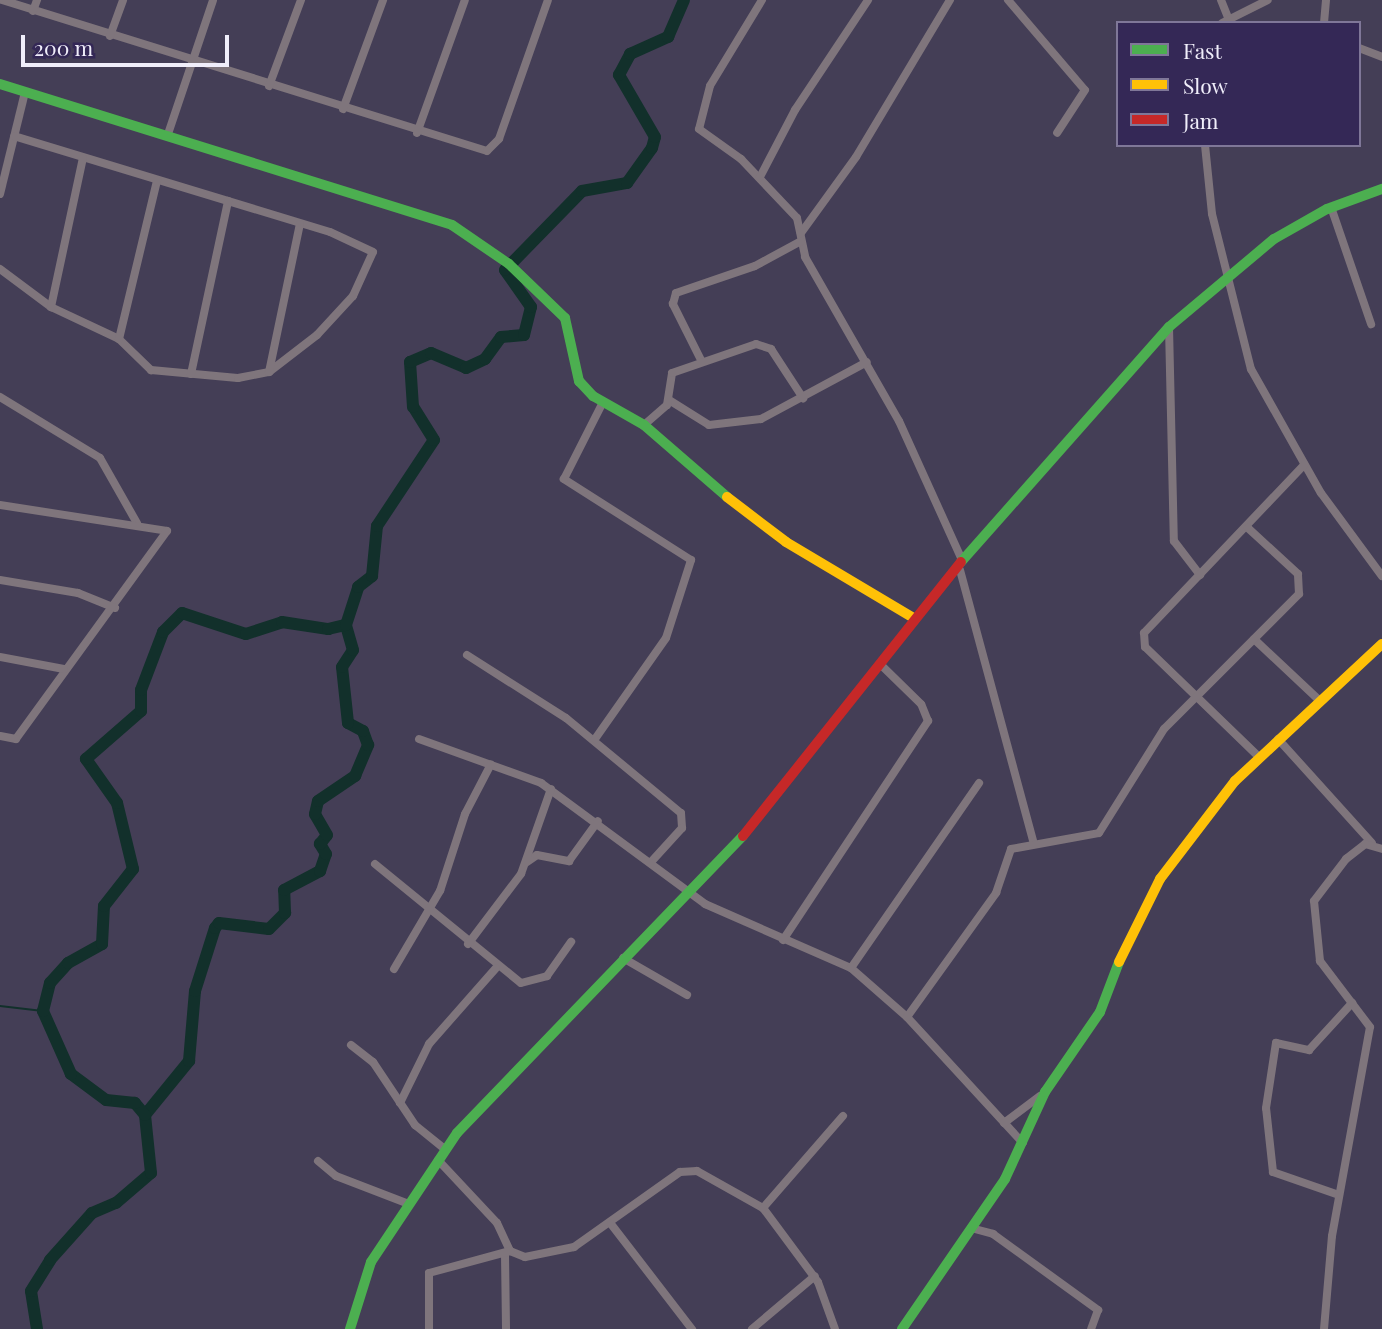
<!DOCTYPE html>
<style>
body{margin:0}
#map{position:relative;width:1382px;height:1329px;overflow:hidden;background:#443e56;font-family:"Playfair Display",serif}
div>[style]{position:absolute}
.stream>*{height:2px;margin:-1px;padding:0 1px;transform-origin:1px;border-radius:1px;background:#12302b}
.river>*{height:12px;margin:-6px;padding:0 6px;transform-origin:6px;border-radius:6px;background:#12302b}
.street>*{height:8px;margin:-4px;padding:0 4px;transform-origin:4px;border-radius:4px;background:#7f757c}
.fast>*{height:10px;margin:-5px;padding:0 5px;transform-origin:5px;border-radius:5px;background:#4caf50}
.slow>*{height:10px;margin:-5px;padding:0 5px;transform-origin:5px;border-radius:5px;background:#ffc107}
.jam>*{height:10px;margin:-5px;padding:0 5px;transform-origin:5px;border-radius:5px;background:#c62828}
span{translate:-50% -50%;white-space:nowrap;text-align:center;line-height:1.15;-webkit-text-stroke:5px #342856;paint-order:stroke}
.legend{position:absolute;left:1116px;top:21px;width:245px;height:126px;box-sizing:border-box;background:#342856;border:2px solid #7f7798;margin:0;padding:9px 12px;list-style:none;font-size:21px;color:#f0eefa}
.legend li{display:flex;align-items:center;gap:14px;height:35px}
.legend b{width:35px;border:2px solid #7f7798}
.scale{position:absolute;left:21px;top:35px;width:208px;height:32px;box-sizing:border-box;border:4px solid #f0eefa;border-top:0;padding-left:9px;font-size:21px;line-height:24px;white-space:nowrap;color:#f0eefa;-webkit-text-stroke:5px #342856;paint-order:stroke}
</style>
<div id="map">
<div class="stream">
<div style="left:0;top:1006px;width:43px;rotate:6.6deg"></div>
</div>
<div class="river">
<div style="left:145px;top:1115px;width:70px;rotate:-50.8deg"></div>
<div style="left:189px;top:1061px;width:70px;rotate:-85.1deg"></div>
<div style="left:195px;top:991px;width:66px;rotate:-72.4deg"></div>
<div style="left:215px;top:928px;width:6px;rotate:-51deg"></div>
<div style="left:219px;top:923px;width:50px;rotate:6.8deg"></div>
<div style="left:269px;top:929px;width:23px;rotate:-45deg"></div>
<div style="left:285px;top:913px;width:23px;rotate:-92deg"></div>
<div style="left:284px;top:890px;width:41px;rotate:-27.8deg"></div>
<div style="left:320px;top:871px;width:18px;rotate:-71deg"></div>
<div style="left:326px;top:854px;width:12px;rotate:-121deg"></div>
<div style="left:320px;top:844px;width:11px;rotate:-52deg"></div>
<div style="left:327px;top:835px;width:24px;rotate:-120deg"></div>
<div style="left:315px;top:814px;width:13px;rotate:-77deg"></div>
<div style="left:318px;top:801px;width:45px;rotate:-34deg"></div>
<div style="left:355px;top:776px;width:34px;rotate:-67deg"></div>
<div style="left:368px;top:745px;width:15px;rotate:-110deg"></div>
<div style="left:363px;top:731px;width:17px;rotate:-152deg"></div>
<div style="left:348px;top:723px;width:56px;rotate:-96.1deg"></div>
<div style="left:342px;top:667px;width:20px;rotate:-57deg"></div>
<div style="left:353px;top:650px;width:26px;rotate:-106deg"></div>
<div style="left:37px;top:1329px;width:38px;rotate:-99deg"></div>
<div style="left:31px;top:1291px;width:36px;rotate:-58deg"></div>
<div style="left:50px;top:1260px;width:63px;rotate:-48.2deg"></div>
<div style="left:92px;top:1213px;width:26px;rotate:-23deg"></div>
<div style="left:116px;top:1203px;width:46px;rotate:-40.6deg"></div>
<div style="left:151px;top:1173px;width:58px;rotate:-95.9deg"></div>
<div style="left:145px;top:1115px;width:16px;rotate:-130deg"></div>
<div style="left:135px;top:1103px;width:29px;rotate:-174deg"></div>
<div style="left:106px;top:1100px;width:44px;rotate:-143.4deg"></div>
<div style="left:71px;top:1074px;width:69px;rotate:-114deg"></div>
<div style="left:43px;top:1011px;width:29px;rotate:-76deg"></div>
<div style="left:50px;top:983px;width:27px;rotate:-48deg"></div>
<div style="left:68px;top:963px;width:39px;rotate:-29deg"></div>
<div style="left:102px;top:944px;width:38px;rotate:-87deg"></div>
<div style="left:104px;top:906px;width:47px;rotate:-51.9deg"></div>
<div style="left:133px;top:869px;width:68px;rotate:-103.6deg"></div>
<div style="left:117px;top:803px;width:54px;rotate:-125.2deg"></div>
<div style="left:86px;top:759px;width:73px;rotate:-41.1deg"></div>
<div style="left:141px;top:711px;width:21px;rotate:-90deg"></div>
<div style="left:141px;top:690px;width:62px;rotate:-69.2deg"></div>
<div style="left:163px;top:632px;width:27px;rotate:-45deg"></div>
<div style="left:182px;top:613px;width:67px;rotate:18.2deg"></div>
<div style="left:246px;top:634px;width:38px;rotate:-18deg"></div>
<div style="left:282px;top:622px;width:47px;rotate:8.7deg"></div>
<div style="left:328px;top:629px;width:18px;rotate:-13deg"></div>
<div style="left:346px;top:625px;width:40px;rotate:-72deg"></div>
<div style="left:358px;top:587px;width:18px;rotate:-38deg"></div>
<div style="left:372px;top:576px;width:50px;rotate:-84.3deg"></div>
<div style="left:377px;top:526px;width:103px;rotate:-56.5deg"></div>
<div style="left:434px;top:440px;width:39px;rotate:-122deg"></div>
<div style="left:413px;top:407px;width:45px;rotate:-93.8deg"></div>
<div style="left:410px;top:362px;width:23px;rotate:-23deg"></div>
<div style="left:431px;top:353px;width:38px;rotate:23deg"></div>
<div style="left:466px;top:368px;width:21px;rotate:-25deg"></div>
<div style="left:485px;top:359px;width:27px;rotate:-54deg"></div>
<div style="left:501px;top:337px;width:23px;rotate:-5deg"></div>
<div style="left:524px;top:335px;width:29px;rotate:-76deg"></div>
<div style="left:531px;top:307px;width:45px;rotate:-125.1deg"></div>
<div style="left:505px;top:270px;width:110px;rotate:-45.7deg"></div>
<div style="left:582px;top:191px;width:46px;rotate:-10.1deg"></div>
<div style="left:627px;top:183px;width:43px;rotate:-54.5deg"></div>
<div style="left:652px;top:148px;width:11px;rotate:-75deg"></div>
<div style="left:655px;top:137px;width:72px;rotate:-120.1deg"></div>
<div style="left:619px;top:75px;width:24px;rotate:-62deg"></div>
<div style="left:630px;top:54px;width:42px;rotate:-24.1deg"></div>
<div style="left:668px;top:37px;width:40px;rotate:-66.6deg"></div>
</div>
<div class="street">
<div style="left:2px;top:0;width:508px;rotate:17.29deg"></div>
<div style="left:487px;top:151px;width:17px;rotate:-45deg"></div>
<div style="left:499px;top:139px;width:147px;rotate:-70.6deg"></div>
<div style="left:762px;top:0;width:100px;rotate:121.2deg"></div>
<div style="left:710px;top:86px;width:44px;rotate:104.3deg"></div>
<div style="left:699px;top:129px;width:52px;rotate:35.5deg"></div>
<div style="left:741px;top:159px;width:81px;rotate:46.5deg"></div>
<div style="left:797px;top:218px;width:40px;rotate:78deg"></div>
<div style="left:805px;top:257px;width:189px;rotate:60.2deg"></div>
<div style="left:899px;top:421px;width:153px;rotate:65.6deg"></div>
<div style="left:1008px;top:0;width:118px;rotate:49.5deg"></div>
<div style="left:1085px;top:90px;width:51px;rotate:123.1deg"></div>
<div style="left:1221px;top:0;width:22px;rotate:68deg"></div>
<div style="left:33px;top:11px;width:12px;rotate:-70deg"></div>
<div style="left:1222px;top:23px;width:51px;rotate:-26.6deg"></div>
<div style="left:1324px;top:23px;width:23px;rotate:-85deg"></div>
<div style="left:110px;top:36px;width:38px;rotate:-70deg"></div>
<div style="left:1359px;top:48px;width:25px;rotate:21deg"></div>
<div style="left:269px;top:86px;width:92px;rotate:-69.6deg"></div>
<div style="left:343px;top:109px;width:116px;rotate:-69.8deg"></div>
<div style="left:417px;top:133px;width:141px;rotate:-70.2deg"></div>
<div style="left:168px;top:134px;width:141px;rotate:-71.4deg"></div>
<div style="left:1205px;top:145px;width:69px;rotate:84.2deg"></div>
<div style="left:1212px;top:214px;width:160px;rotate:75.9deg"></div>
<div style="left:1251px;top:369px;width:142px;rotate:60.6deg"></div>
<div style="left:1321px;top:493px;width:103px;rotate:53.7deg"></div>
<div style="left:760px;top:177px;width:76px;rotate:-62.4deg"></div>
<div style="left:795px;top:110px;width:132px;rotate:-56.4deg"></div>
<div style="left:0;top:194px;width:105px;rotate:-76.2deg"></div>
<div style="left:1331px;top:207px;width:124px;rotate:71.1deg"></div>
<div style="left:801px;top:233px;width:94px;rotate:-54.1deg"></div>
<div style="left:856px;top:157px;width:183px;rotate:-59.1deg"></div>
<div style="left:0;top:269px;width:64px;rotate:36.7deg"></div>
<div style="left:51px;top:307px;width:75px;rotate:25.2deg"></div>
<div style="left:119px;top:339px;width:45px;rotate:44.1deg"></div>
<div style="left:151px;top:370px;width:87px;rotate:5.3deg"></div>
<div style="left:238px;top:378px;width:32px;rotate:-11deg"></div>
<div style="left:269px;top:372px;width:61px;rotate:-37.6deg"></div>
<div style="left:317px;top:335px;width:53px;rotate:-47.3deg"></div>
<div style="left:353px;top:296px;width:48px;rotate:-65.6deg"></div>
<div style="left:373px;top:252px;width:47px;rotate:-155.1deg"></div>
<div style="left:330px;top:232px;width:330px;rotate:-163.1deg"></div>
<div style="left:51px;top:307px;width:152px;rotate:-77.9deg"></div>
<div style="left:1169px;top:327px;width:214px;rotate:88.7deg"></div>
<div style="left:1174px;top:541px;width:43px;rotate:52.6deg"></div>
<div style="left:119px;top:339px;width:163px;rotate:-76.5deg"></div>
<div style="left:701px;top:360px;width:63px;rotate:-116.6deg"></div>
<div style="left:673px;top:304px;width:11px;rotate:-75deg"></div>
<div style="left:676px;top:293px;width:83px;rotate:-18.9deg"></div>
<div style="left:755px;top:266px;width:52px;rotate:-28.5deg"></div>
<div style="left:269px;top:372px;width:151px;rotate:-78.2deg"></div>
<div style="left:191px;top:374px;width:177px;rotate:-77.9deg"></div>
<div style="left:0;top:397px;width:117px;rotate:31.4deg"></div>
<div style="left:100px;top:458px;width:75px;rotate:60.4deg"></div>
<div style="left:669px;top:400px;width:47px;rotate:32deg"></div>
<div style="left:709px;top:425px;width:52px;rotate:-6.6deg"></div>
<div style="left:761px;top:419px;width:120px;rotate:-28.3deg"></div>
<div style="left:644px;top:425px;width:30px;rotate:-41deg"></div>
<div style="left:667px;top:405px;width:32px;rotate:-81deg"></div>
<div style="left:672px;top:373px;width:89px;rotate:-19deg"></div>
<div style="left:756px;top:344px;width:16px;rotate:18deg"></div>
<div style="left:771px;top:349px;width:59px;rotate:56.9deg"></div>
<div style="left:0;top:505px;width:169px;rotate:8.8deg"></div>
<div style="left:167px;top:531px;width:257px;rotate:126deg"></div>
<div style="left:16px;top:739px;width:16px;rotate:-169deg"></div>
<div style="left:960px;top:570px;width:281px;rotate:74.9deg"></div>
<div style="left:0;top:580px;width:79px;rotate:9.5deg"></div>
<div style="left:78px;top:593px;width:40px;rotate:22deg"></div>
<div style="left:1254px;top:639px;width:88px;rotate:43.2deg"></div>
<div style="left:467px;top:655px;width:117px;rotate:32.5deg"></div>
<div style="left:566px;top:718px;width:149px;rotate:39.6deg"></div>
<div style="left:681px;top:813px;width:15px;rotate:86deg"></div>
<div style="left:682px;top:828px;width:45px;rotate:132.3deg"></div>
<div style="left:0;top:657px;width:65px;rotate:10.6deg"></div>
<div style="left:419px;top:739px;width:130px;rotate:19.8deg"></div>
<div style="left:541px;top:783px;width:204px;rotate:36.4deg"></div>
<div style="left:705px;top:904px;width:159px;rotate:23.7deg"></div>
<div style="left:851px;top:968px;width:74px;rotate:41.2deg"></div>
<div style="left:907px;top:1017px;width:171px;rotate:47.4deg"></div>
<div style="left:595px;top:739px;width:123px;rotate:-54.9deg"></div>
<div style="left:666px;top:638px;width:82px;rotate:-72.2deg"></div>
<div style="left:691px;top:560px;width:151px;rotate:-147.5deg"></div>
<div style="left:564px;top:479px;width:86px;rotate:-63.1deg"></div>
<div style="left:1278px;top:739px;width:140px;rotate:47.9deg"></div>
<div style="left:1259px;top:757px;width:158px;rotate:-136deg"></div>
<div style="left:1145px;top:647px;width:14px;rotate:-94deg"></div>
<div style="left:1144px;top:633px;width:232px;rotate:-46.4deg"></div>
<div style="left:527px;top:862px;width:12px;rotate:-35deg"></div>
<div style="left:537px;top:855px;width:33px;rotate:11deg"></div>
<div style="left:569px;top:861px;width:49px;rotate:-54.1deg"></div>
<div style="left:375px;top:864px;width:188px;rotate:39.2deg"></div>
<div style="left:521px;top:983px;width:27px;rotate:-15deg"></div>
<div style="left:547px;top:976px;width:42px;rotate:-54.8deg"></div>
<div style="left:783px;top:940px;width:263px;rotate:-56.5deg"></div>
<div style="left:928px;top:721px;width:18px;rotate:-112deg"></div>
<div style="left:921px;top:704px;width:57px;rotate:-135.7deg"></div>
<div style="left:468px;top:944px;width:88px;rotate:-52.9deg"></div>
<div style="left:521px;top:874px;width:90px;rotate:-70.6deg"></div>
<div style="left:623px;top:958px;width:74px;rotate:30deg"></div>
<div style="left:851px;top:968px;width:225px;rotate:-55.3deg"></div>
<div style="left:394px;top:969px;width:91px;rotate:-59.5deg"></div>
<div style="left:440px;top:891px;width:81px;rotate:-72deg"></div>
<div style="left:465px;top:814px;width:56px;rotate:-62.5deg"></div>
<div style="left:907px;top:1017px;width:153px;rotate:-54.3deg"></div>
<div style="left:996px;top:893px;width:46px;rotate:-71.2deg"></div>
<div style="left:1011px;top:849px;width:89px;rotate:-10.3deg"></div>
<div style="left:1099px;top:833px;width:123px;rotate:-58deg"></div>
<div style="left:1164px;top:729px;width:191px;rotate:-45deg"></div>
<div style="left:1299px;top:594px;width:20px;rotate:-93deg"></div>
<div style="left:1298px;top:574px;width:68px;rotate:-137.4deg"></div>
<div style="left:351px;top:1045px;width:28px;rotate:38deg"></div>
<div style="left:373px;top:1062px;width:76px;rotate:56.3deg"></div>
<div style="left:415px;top:1125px;width:38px;rotate:39deg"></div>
<div style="left:400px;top:1103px;width:66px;rotate:-63.8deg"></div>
<div style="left:429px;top:1044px;width:101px;rotate:-48.6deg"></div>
<div style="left:1004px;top:1123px;width:45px;rotate:-36.9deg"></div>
<div style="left:438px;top:1160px;width:86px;rotate:46.9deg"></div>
<div style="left:497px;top:1223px;width:31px;rotate:65deg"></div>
<div style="left:510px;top:1251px;width:16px;rotate:22deg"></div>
<div style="left:525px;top:1257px;width:50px;rotate:-11.5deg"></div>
<div style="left:574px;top:1247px;width:130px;rotate:-35.3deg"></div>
<div style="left:680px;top:1172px;width:17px;rotate:-3deg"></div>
<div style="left:697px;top:1171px;width:76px;rotate:29.3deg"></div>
<div style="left:763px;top:1208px;width:92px;rotate:53.4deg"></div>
<div style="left:818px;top:1282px;width:50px;rotate:70.1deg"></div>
<div style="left:318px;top:1161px;width:23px;rotate:40deg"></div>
<div style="left:336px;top:1176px;width:78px;rotate:21deg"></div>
<div style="left:1339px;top:1195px;width:70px;rotate:-160.8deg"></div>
<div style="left:1273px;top:1172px;width:64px;rotate:-96.2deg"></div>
<div style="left:1266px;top:1108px;width:66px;rotate:-81.3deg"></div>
<div style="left:1276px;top:1043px;width:34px;rotate:12deg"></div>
<div style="left:1309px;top:1050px;width:64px;rotate:-47.5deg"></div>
<div style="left:763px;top:1208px;width:122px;rotate:-49deg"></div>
<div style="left:611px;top:1224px;width:133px;rotate:52.4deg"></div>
<div style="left:971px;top:1228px;width:23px;rotate:15deg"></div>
<div style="left:993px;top:1234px;width:130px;rotate:35.9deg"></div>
<div style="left:1098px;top:1310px;width:20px;rotate:110deg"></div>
<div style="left:505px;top:1255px;width:74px;rotate:89.2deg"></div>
<div style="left:429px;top:1329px;width:56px;rotate:-90deg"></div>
<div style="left:429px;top:1273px;width:84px;rotate:-15.2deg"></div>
<div style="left:752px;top:1329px;width:82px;rotate:-40.1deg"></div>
<div style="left:1324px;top:1329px;width:93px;rotate:-85.1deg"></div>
<div style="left:1332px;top:1236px;width:212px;rotate:-79.7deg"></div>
<div style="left:1370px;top:1027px;width:83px;rotate:-127.1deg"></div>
<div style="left:1320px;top:961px;width:60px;rotate:-95.7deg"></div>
<div style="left:1314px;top:901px;width:53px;rotate:-52.7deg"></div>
<div style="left:1346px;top:859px;width:24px;rotate:-38deg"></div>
<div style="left:1365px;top:844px;width:18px;rotate:16deg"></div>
</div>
<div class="fast">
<div style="left:0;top:84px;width:473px;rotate:17.3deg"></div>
<div style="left:452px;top:225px;width:69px;rotate:34.4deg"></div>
<div style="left:509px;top:264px;width:78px;rotate:44deg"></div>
<div style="left:565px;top:318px;width:65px;rotate:77.5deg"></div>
<div style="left:579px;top:381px;width:21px;rotate:47deg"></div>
<div style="left:593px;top:396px;width:59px;rotate:29.6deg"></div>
<div style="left:644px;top:425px;width:110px;rotate:40.9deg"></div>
<div style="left:961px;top:562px;width:314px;rotate:-48.5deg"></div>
<div style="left:1169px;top:327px;width:137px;rotate:-40deg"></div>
<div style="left:1274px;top:239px;width:61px;rotate:-29.5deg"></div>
<div style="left:1327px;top:209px;width:59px;rotate:-20deg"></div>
<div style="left:350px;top:1329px;width:70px;rotate:-72.6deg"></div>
<div style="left:371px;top:1262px;width:155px;rotate:-56.3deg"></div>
<div style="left:457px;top:1133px;width:412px;rotate:-46.1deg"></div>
<div style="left:902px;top:1329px;width:182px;rotate:-55.5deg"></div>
<div style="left:1005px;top:1179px;width:96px;rotate:-65.3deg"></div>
<div style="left:1045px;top:1092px;width:97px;rotate:-55.5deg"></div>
<div style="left:1100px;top:1012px;width:53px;rotate:-69.2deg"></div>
</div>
<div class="slow">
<div style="left:727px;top:497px;width:74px;rotate:37.3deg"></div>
<div style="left:786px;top:542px;width:150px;rotate:30.8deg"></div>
<div style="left:1119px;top:962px;width:93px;rotate:-63.7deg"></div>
<div style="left:1160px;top:879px;width:123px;rotate:-52.6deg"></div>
<div style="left:1235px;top:781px;width:201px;rotate:-43deg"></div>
</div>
<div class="jam">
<div style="left:743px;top:836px;width:350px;rotate:-51.5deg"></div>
</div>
<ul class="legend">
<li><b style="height:9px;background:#4caf50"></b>Fast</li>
<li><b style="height:9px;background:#ffc107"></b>Slow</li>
<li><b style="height:9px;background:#c62828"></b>Jam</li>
</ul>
<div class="scale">200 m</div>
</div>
